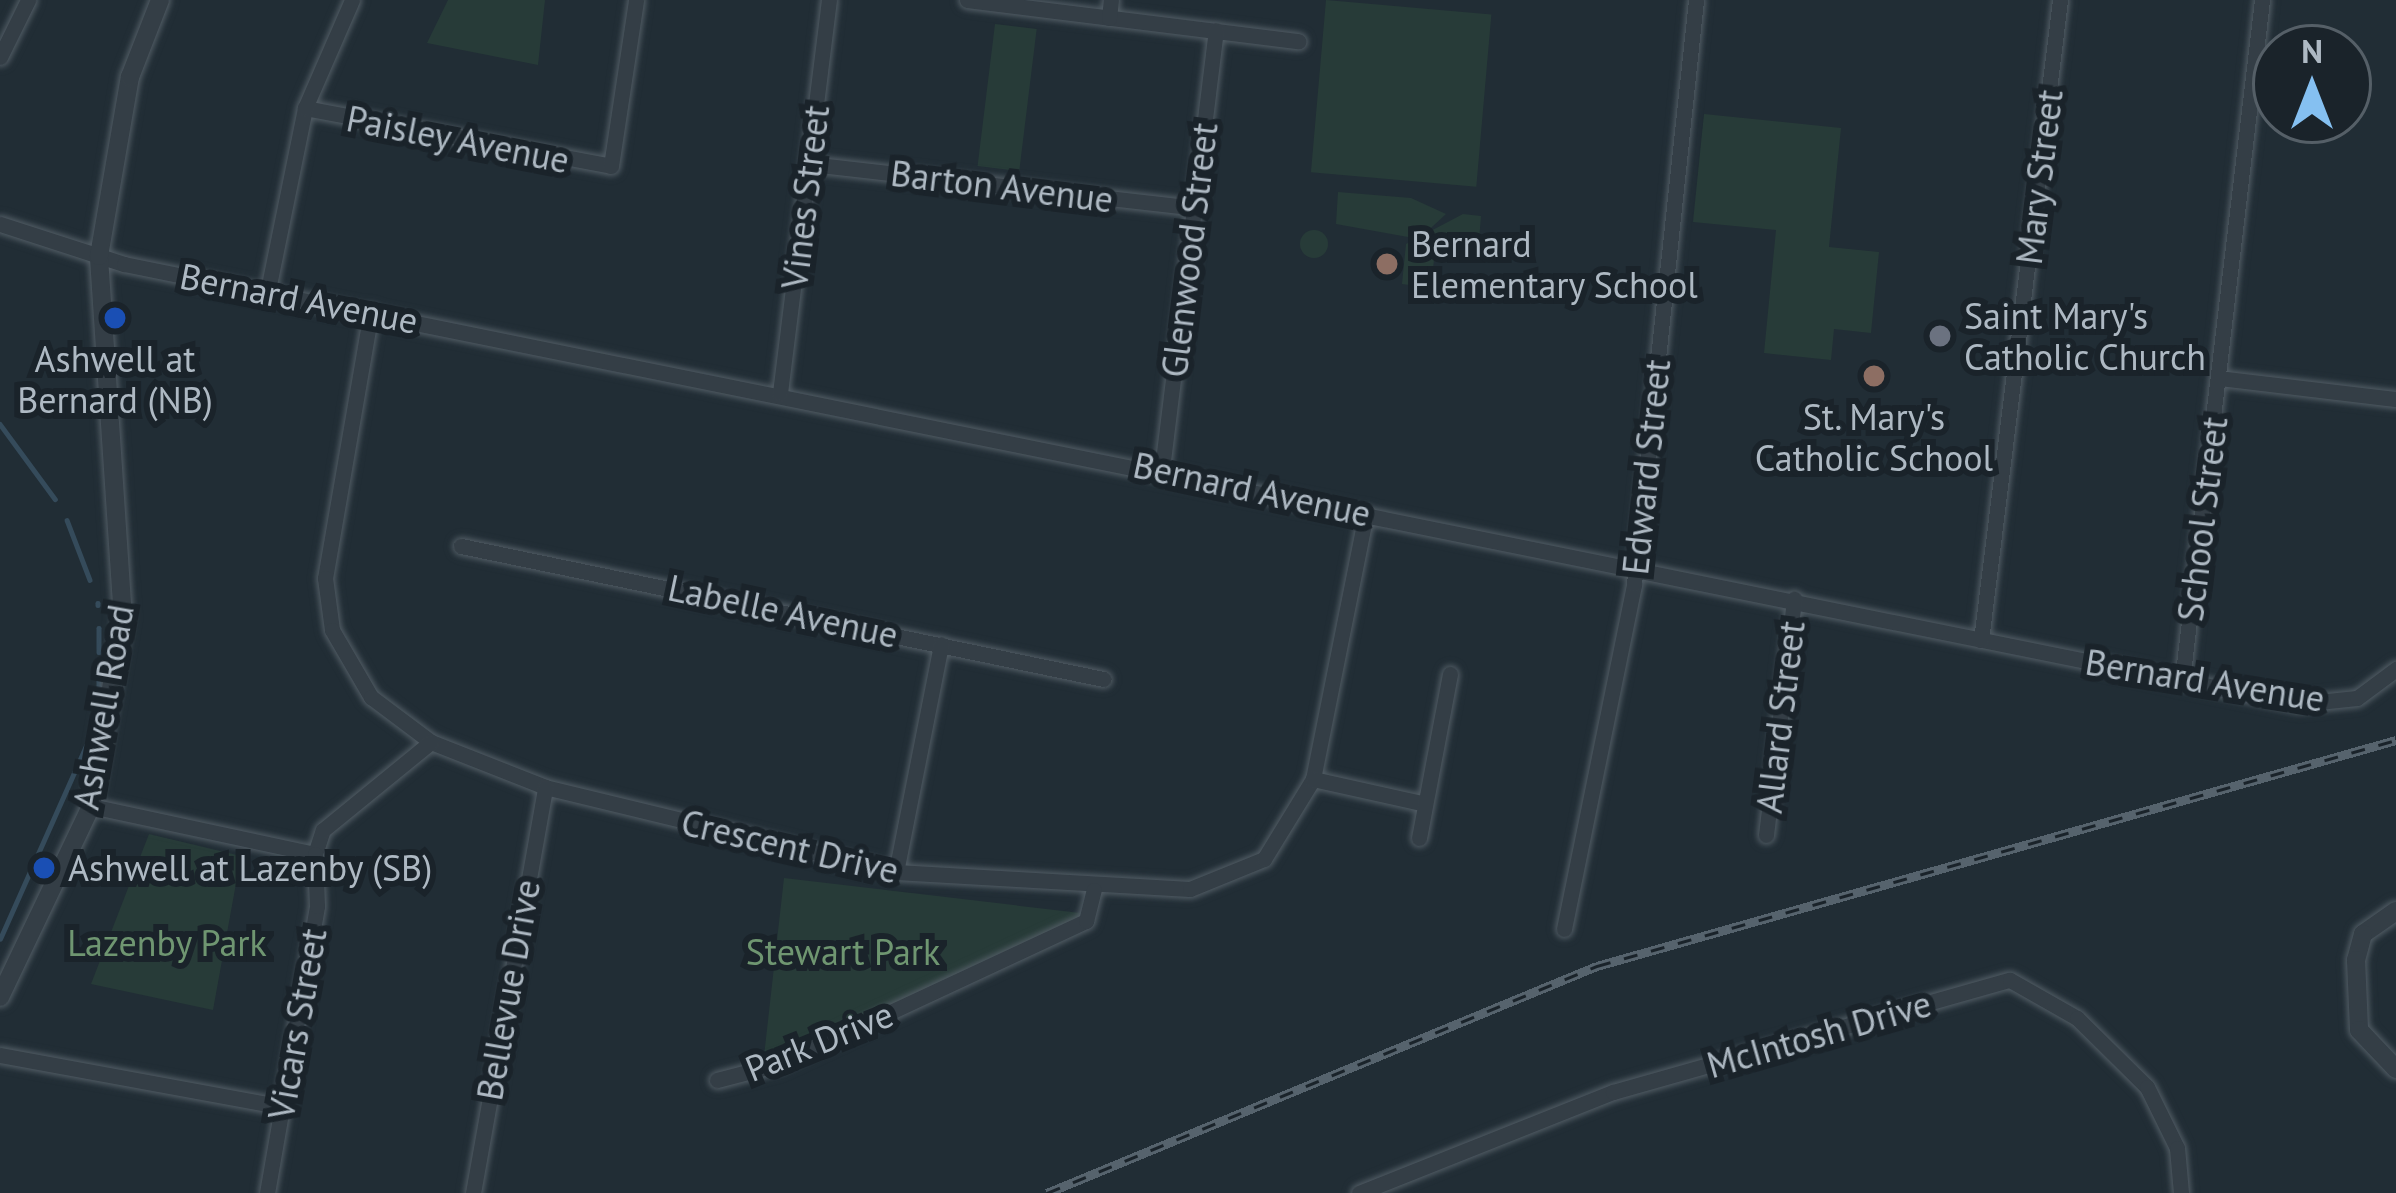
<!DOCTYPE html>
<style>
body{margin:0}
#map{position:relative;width:2396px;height:1193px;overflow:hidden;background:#212d35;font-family:"PT Sans",sans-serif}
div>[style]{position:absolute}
.green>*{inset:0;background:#273b38;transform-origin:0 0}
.round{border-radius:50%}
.stream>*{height:4.5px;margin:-2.25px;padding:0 2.25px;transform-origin:2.25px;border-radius:2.25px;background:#354b5b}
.roads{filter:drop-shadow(0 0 3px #515c64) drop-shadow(0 0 3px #515c64)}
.minor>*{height:15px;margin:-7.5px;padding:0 7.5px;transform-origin:7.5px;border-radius:7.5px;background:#343e46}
.tertiary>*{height:18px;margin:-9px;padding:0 9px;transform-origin:9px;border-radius:9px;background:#343e46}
.rail>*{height:9px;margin-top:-4.5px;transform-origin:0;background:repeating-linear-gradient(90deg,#1a232a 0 14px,#56636d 0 28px);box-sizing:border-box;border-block:3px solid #56636d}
.dots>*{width:33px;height:33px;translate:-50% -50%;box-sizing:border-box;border:6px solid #1a232a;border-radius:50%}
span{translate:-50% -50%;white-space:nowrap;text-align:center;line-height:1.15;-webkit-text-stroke:12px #1a232a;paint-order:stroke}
.street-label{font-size:36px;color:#aeb9c3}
.poi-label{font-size:36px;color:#aeb9c3}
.left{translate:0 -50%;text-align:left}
.park-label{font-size:36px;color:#6f9671}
.north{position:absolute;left:2252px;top:24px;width:120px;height:120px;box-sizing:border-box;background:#1a232a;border:3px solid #555f67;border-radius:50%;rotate:0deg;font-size:33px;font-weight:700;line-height:48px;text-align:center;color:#aeb9c3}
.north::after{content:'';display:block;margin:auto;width:42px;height:54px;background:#85c0f1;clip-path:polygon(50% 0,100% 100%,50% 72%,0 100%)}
</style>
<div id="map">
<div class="green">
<div style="clip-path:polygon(448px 0,545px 0,538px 65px,427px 43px)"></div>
<div style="left:1326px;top:0;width:166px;height:173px;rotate:5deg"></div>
<div style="left:995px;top:24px;width:42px;height:143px;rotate:7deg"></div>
<div style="clip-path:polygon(1704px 114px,1841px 128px,1829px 247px,1879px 252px,1871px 333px,1834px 329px,1831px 360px,1764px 353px,1776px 230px,1693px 222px)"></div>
<div style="clip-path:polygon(1338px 192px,1411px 198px,1446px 214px,1419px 239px,1336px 224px)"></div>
<div style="clip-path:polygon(1463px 214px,1481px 216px,1478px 253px,1435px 250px,1431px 288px,1402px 284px,1406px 244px)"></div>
<div class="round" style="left:1300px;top:230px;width:28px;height:28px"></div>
<div style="clip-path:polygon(149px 834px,241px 856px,213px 1010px,91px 984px)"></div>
<div style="clip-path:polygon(784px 878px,1089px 914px,763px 1065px)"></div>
</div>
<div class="stream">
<div style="left:0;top:424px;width:93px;rotate:53.7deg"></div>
<div style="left:67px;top:520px;width:64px;rotate:69deg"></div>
<div style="left:98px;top:603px;width:2px;rotate:90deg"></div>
<div style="left:99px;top:628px;width:24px;rotate:90deg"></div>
<div style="left:99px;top:676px;width:36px;rotate:90deg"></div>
<div style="left:0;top:939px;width:236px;rotate:-66deg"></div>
</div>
<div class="roads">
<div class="minor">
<div style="left:967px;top:0;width:334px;rotate:7.1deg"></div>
<div style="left:1109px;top:18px;width:18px;rotate:-84deg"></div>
<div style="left:0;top:57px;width:64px;rotate:-63.8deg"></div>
<div style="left:305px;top:108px;width:311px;rotate:10.7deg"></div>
<div style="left:611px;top:166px;width:168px;rotate:-81.4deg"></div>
<div style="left:810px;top:164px;width:387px;rotate:6.5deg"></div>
<div style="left:0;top:224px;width:130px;rotate:17.9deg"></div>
<div style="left:124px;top:264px;width:2219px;rotate:11.44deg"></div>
<div style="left:2299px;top:704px;width:58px;rotate:-5.9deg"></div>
<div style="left:2357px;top:698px;width:49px;rotate:-36.6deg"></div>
<div style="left:268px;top:290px;width:186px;rotate:-78.5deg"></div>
<div style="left:305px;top:108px;width:118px;rotate:-66.5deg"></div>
<div style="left:371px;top:312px;width:270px;rotate:99.8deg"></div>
<div style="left:325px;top:578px;width:52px;rotate:82.3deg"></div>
<div style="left:332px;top:630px;width:78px;rotate:59.8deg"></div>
<div style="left:371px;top:697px;width:75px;rotate:36.9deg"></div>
<div style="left:431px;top:742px;width:123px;rotate:21.5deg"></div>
<div style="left:545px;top:787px;width:361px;rotate:13.6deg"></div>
<div style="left:896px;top:872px;width:294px;rotate:3.3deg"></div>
<div style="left:1190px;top:889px;width:80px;rotate:-22.1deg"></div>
<div style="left:1264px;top:859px;width:94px;rotate:-58.5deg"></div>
<div style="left:1313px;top:779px;width:270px;rotate:-78.7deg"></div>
<div style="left:2219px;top:378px;width:178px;rotate:6.8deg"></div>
<div style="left:780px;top:393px;width:396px;rotate:-82.9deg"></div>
<div style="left:1162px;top:469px;width:442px;rotate:-83deg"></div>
<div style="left:461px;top:546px;width:656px;rotate:11.7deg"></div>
<div style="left:1981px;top:640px;width:645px;rotate:-82.96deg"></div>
<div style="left:2182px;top:681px;width:686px;rotate:-83.3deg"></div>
<div style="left:1313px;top:779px;width:111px;rotate:12.5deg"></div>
<div style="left:91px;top:806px;width:229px;rotate:12.1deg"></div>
<div style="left:315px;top:854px;width:25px;rotate:-72deg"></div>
<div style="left:323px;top:830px;width:139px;rotate:-39.2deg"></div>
<div style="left:1766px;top:835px;width:238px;rotate:-83.2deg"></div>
<div style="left:1419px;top:838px;width:167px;rotate:-79.3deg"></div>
<div style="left:896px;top:872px;width:232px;rotate:-78.8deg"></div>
<div style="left:1564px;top:929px;width:352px;rotate:-78.5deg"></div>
<div style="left:1634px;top:584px;width:587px;rotate:-83.94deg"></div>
<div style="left:0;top:1055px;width:287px;rotate:10.4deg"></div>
<div style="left:717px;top:1080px;width:64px;rotate:-14.5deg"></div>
<div style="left:779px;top:1064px;width:339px;rotate:-25deg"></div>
<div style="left:1086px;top:921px;width:32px;rotate:-76deg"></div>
<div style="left:267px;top:1193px;width:291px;rotate:-80.1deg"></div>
<div style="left:317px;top:906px;width:52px;rotate:-92.2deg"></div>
<div style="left:473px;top:1193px;width:412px;rotate:-79.9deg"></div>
<div style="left:1359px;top:1193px;width:273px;rotate:-21.7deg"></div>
<div style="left:1613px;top:1092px;width:412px;rotate:-15.8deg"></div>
<div style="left:2010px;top:980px;width:77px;rotate:29.6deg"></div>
<div style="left:2077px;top:1018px;width:98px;rotate:44.6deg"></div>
<div style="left:2147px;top:1087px;width:68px;rotate:63.8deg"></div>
<div style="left:2177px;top:1148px;width:45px;rotate:84.9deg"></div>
</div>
<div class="tertiary">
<div style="left:2396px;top:911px;width:40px;rotate:145.1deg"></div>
<div style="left:2363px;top:934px;width:27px;rotate:105deg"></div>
<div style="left:2356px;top:960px;width:70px;rotate:87.5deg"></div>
<div style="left:2359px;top:1030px;width:54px;rotate:46.5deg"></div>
<div style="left:0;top:997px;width:212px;rotate:-64.5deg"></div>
<div style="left:91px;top:806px;width:190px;rotate:-80.3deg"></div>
<div style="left:123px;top:619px;width:364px;rotate:-93.8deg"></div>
<div style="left:99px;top:256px;width:182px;rotate:-80.2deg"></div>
<div style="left:130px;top:77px;width:83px;rotate:-68.7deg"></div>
</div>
</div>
<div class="rail">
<div style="left:1047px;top:1193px;width:595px;rotate:-22.43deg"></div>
<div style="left:1597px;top:966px;width:830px;rotate:-15.79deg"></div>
</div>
<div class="dots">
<div style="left:1387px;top:264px;background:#8d6e63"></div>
<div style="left:115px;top:318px;background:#1a4fb4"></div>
<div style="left:1940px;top:336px;background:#6b7280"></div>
<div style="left:1874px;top:376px;background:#8d6e63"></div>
<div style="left:44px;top:868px;background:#1a4fb4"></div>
</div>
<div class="street-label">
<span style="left:458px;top:139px;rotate:11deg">Paisley Avenue</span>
<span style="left:2039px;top:177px;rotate:-83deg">Mary Street</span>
<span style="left:1002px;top:186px;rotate:7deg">Barton Avenue</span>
<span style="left:805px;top:197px;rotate:-83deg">Vines Street</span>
<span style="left:1189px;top:250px;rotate:-83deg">Glenwood Street</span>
<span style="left:299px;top:298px;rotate:11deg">Bernard Avenue</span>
<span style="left:1646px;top:467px;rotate:-84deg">Edward Street</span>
<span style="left:1252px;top:489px;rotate:12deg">Bernard Avenue</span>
<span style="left:2202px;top:519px;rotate:-83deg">School Street</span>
<span style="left:783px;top:611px;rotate:12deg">Labelle Avenue</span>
<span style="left:2205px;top:680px;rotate:9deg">Bernard Avenue</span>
<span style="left:103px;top:707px;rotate:-80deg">Ashwell Road</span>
<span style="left:1780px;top:717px;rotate:-83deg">Allard Street</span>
<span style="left:790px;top:846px;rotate:13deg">Crescent Drive</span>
<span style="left:508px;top:990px;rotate:-80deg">Bellevue Drive</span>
<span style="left:297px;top:1024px;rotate:-80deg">Vicars Street</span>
<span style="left:1819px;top:1034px;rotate:-16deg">McIntosh Drive</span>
<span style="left:819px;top:1041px;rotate:-22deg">Park Drive</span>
</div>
<div class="poi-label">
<span class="left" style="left:1411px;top:264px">Bernard<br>Elementary School</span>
<span class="left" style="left:1964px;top:336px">Saint Mary's<br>Catholic Church</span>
<span style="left:115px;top:379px">Ashwell at<br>Bernard (NB)</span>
<span style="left:1874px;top:437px">St. Mary's<br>Catholic School</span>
<span class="left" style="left:68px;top:868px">Ashwell at Lazenby (SB)</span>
</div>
<div class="park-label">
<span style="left:167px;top:943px">Lazenby Park</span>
<span style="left:843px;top:952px">Stewart Park</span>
</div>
<div class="north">N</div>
</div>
